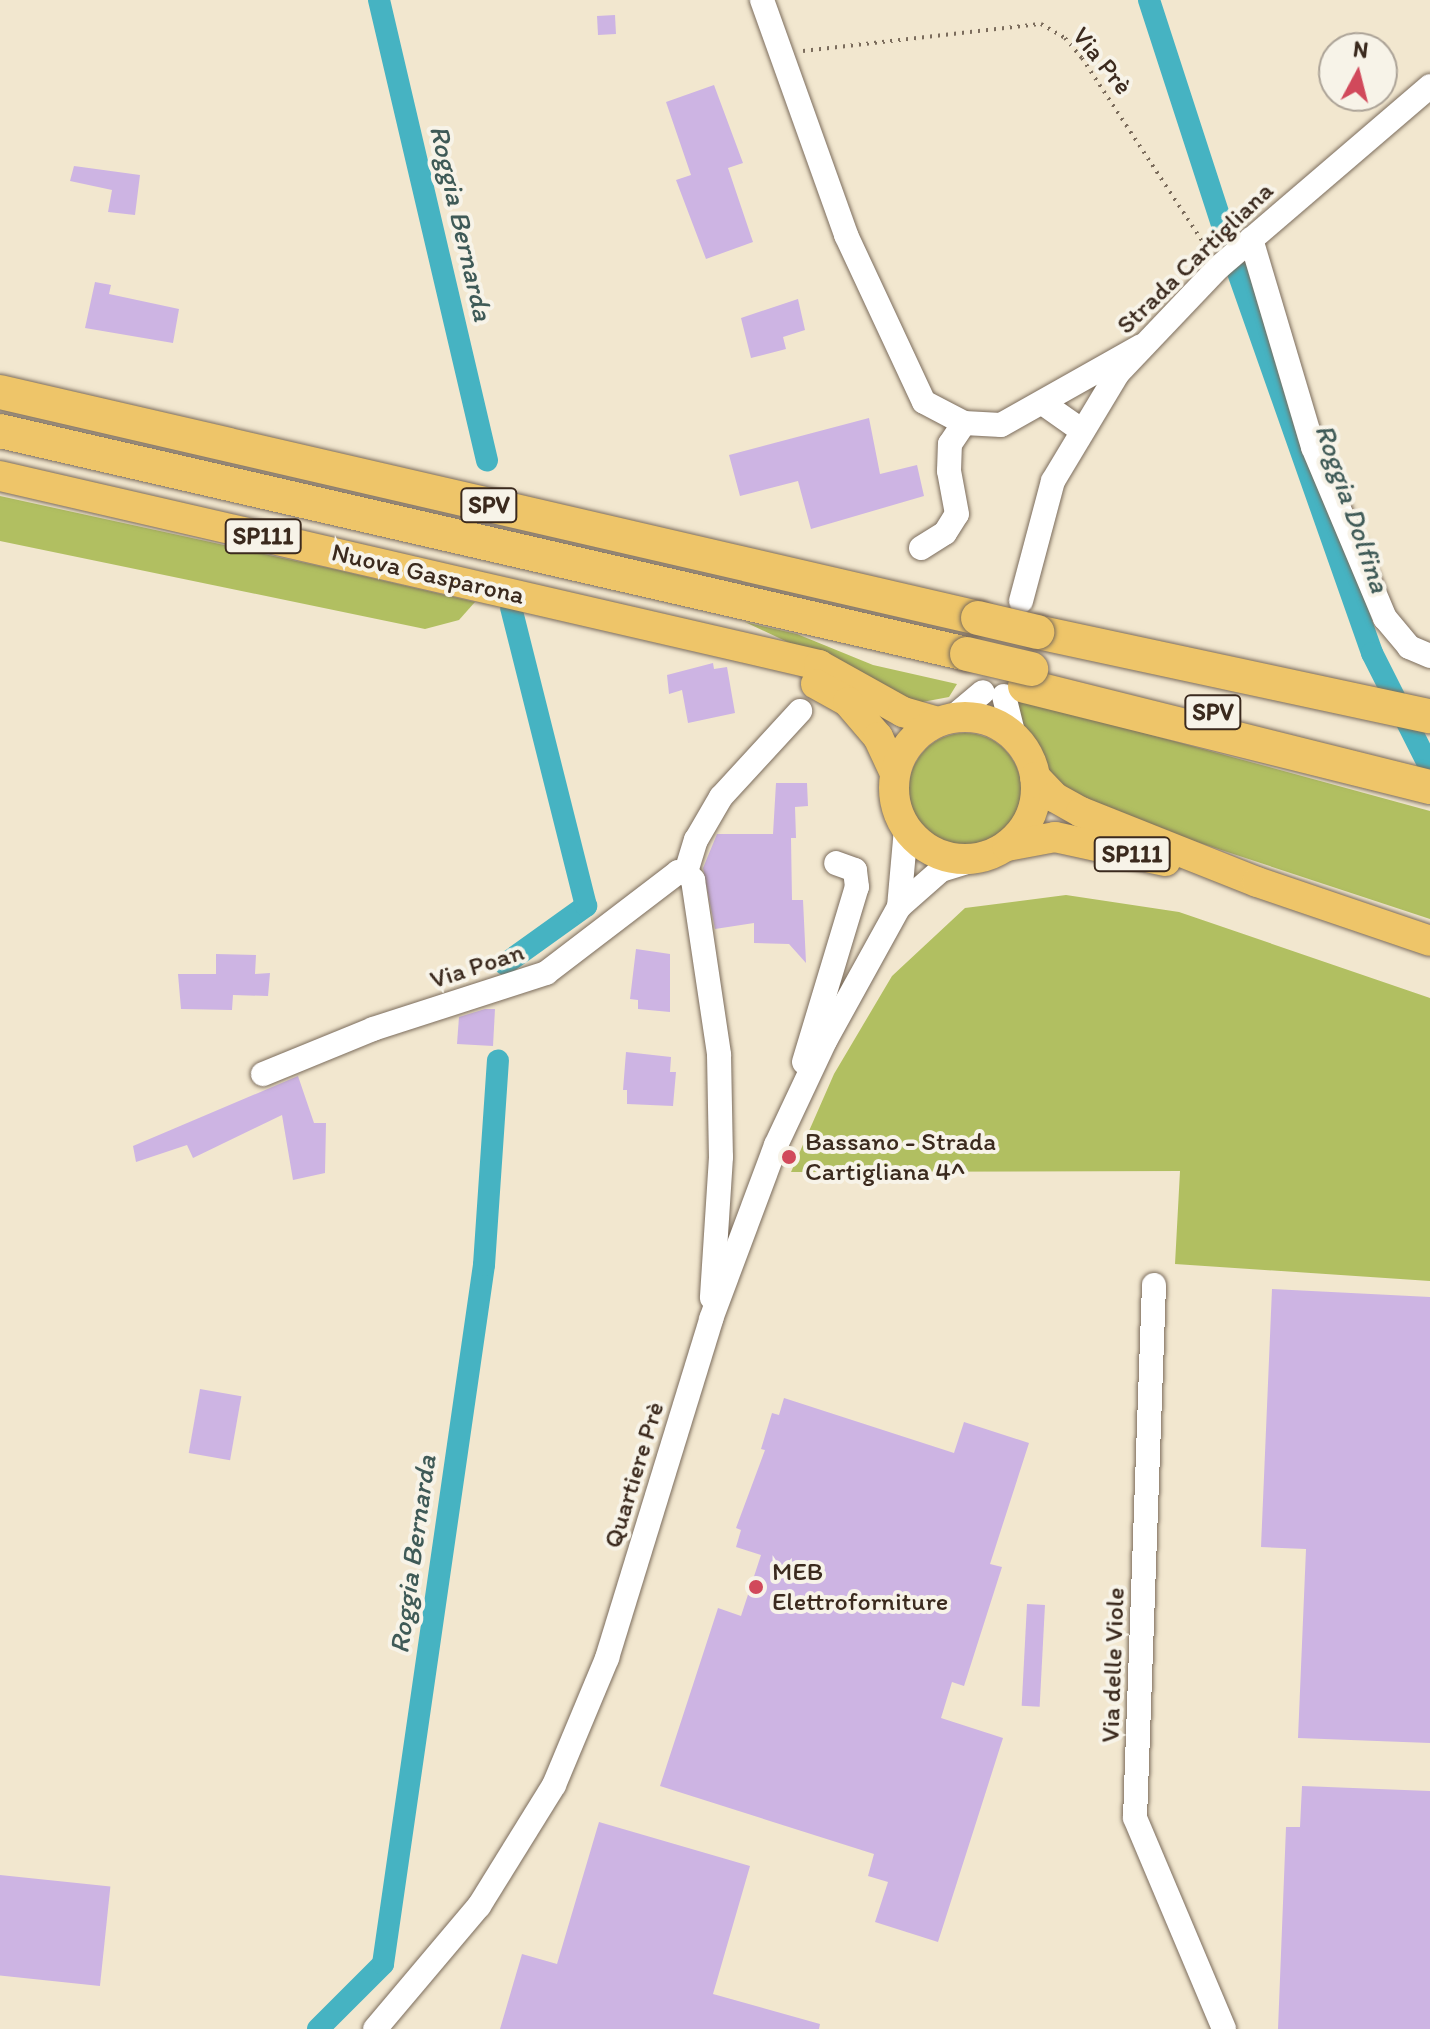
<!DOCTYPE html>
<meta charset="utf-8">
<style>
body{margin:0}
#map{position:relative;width:1430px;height:2029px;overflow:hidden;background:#f2e7cf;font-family:Itim,sans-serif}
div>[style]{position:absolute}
.green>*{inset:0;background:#b1bf61}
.round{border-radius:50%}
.canal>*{height:22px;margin:-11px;padding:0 11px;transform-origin:11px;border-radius:11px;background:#46b3c2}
.building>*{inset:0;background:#cdb4e3;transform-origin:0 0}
.path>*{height:4px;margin-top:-2px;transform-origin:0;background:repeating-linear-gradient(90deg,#7b6c5c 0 2px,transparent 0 8px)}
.roads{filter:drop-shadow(0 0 2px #7b6c5c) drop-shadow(0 0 2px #7b6c5c)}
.minor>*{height:24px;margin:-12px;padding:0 12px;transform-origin:12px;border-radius:12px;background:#fff}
.major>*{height:30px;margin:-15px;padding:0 15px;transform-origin:15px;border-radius:15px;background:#eec569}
.major>.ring{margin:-15px;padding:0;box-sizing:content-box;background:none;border:30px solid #eec569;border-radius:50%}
.highway>*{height:34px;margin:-17px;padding:0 17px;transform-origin:17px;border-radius:17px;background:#eec569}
.bridges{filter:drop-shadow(0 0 2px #7b6c5c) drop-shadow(0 0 2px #7b6c5c)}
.highway-bridge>*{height:34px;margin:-17px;padding:0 17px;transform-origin:17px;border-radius:17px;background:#eec569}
.dots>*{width:22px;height:22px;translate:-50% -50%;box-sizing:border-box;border:4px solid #f7f3e8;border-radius:50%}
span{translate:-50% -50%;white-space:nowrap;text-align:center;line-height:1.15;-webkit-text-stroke:8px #f7f3e8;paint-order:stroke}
.shield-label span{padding:2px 6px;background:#f7f3e8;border:2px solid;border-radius:6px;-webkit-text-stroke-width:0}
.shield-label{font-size:24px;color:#3b2a1e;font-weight:700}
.street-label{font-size:26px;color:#3b2a1e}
.poi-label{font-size:26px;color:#3b2a1e}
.left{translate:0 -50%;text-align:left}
.water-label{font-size:28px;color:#3f5a57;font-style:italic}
.north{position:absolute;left:1318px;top:32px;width:80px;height:80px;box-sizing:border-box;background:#f7f3e8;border:2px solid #aca397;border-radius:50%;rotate:7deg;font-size:22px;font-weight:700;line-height:32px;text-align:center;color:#3b2a1e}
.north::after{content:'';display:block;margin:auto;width:28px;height:36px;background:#d1495b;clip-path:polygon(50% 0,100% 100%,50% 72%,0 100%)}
</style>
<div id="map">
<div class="green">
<div style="clip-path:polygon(0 496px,333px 569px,475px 602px,459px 620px,425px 629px,0 541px)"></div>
<div style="clip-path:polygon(745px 622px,797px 634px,873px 665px,957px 684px,949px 697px,917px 703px)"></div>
<div style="clip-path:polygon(1016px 698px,1430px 811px,1430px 919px,1091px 807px,1046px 779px,1017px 715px)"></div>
<div class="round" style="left:909px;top:733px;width:112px;height:112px"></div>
<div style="clip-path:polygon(1066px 895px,1179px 912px,1430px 998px,1430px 1281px,1175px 1264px,1180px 1171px,791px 1172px,834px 1074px,892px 976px,965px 908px)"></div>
</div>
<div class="canal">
<div style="left:379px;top:0;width:473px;rotate:76.8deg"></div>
<div style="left:1149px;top:0;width:246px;rotate:72deg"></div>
<div style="left:1234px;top:261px;width:416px;rotate:70.6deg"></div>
<div style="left:1372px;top:653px;width:129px;rotate:63.2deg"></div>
<div style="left:505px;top:964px;width:100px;rotate:-35.6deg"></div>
<div style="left:586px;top:906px;width:307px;rotate:-104.1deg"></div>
<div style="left:318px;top:2029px;width:92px;rotate:-45deg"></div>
<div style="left:383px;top:1964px;width:706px;rotate:-81.78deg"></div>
<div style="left:484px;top:1265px;width:205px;rotate:-86.1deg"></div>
</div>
<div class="building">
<div style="left:615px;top:15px;width:19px;height:18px;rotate:87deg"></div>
<div style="clip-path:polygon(714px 85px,743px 163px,728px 168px,753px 242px,706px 259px,676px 180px,691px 175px,666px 102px)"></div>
<div style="clip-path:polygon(74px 166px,140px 175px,135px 215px,108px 212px,112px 190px,70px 181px)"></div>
<div style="clip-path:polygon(95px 282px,111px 285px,109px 294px,179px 309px,173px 343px,85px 328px)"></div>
<div style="clip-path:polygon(798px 299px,805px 330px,783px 337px,786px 349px,751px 358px,741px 318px)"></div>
<div style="clip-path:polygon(869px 418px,880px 474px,917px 465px,924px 496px,811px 529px,798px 481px,740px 496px,729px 455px)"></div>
<div style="clip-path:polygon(713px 663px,714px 669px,727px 667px,735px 713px,688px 723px,682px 690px,669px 694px,667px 675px)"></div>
<div style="clip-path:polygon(776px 783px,807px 783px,808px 806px,795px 807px,796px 838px,791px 838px,792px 900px,803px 900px,806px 963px,789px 944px,754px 943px,754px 923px,715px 929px,703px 868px,717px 834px,773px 834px)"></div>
<div style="clip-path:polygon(636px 949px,670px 954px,670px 1012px,638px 1009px,638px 1000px,630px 999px)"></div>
<div style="clip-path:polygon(216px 954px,256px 955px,255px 974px,270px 973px,268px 996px,233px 995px,232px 1010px,181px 1009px,178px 974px,216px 974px)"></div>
<div style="clip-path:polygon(485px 1009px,495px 1009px,493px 1046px,457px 1044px,459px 1017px)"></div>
<div style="clip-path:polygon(626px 1052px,671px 1057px,670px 1072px,676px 1072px,673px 1106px,627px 1104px,627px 1090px,623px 1090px)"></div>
<div style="clip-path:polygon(298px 1076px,314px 1123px,326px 1123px,325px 1173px,293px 1180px,282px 1115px,193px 1158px,187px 1145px,136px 1162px,133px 1146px)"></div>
<div style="clip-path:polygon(1272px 1289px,1430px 1297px,1430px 1743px,1298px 1738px,1306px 1549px,1261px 1547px)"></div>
<div style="left:200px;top:1389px;width:42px;height:65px;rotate:10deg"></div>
<div style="clip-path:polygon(784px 1398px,954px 1453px,964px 1422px,1029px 1443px,990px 1564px,1002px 1567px,964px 1686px,952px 1682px,941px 1718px,1003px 1738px,938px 1942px,875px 1922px,888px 1882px,868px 1876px,874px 1854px,660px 1786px,718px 1608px,741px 1616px,761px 1555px,736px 1547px,741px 1530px,736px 1528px,765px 1450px,761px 1449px,772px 1413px,779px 1415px)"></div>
<div style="left:1027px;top:1604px;width:18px;height:102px;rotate:3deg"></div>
<div style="clip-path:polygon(1302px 1786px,1430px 1791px,1430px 2029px,1278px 2029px,1286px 1827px,1300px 1827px)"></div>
<div style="clip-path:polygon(599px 1822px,750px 1866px,713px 1994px,820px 2024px,819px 2029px,500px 2029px,522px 1954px,557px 1964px)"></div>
<div style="left:0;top:1875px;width:111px;height:100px;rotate:6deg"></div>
</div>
<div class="path">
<div style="left:803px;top:51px;width:240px;rotate:-6.5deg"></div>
<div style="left:1041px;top:24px;width:28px;rotate:30deg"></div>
<div style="left:1065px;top:38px;width:26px;rotate:50deg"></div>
<div style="left:1082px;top:58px;width:230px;rotate:56.7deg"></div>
</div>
<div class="roads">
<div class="minor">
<div style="left:762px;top:0;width:250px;rotate:70.3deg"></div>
<div style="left:846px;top:235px;width:184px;rotate:65deg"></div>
<div style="left:924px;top:402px;width:45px;rotate:27.7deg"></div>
<div style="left:964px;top:423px;width:37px;rotate:3deg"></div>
<div style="left:1001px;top:425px;width:161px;rotate:-29.4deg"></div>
<div style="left:1251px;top:239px;width:217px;rotate:73.4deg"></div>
<div style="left:1313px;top:447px;width:186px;rotate:67.2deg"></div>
<div style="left:1385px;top:618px;width:38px;rotate:50deg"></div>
<div style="left:1409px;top:647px;width:23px;rotate:23deg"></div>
<div style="left:1044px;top:404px;width:45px;rotate:35.1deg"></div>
<div style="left:921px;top:548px;width:28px;rotate:-32deg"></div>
<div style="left:945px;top:533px;width:22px;rotate:-58deg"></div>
<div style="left:957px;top:514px;width:44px;rotate:-100.5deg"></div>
<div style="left:949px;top:471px;width:27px;rotate:-88deg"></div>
<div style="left:950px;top:444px;width:25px;rotate:-56deg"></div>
<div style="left:1021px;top:601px;width:124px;rotate:-75.1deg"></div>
<div style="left:1053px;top:481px;width:126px;rotate:-59deg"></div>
<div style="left:1118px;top:373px;width:146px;rotate:-46.4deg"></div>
<div style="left:1219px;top:267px;width:278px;rotate:-40.6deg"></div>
<div style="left:1004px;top:696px;width:41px;rotate:76deg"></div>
<div style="left:952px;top:718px;width:40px;rotate:-40deg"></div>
<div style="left:686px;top:872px;width:34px;rotate:-73deg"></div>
<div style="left:696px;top:840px;width:50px;rotate:-59.8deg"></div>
<div style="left:721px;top:797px;width:117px;rotate:-47.4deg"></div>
<div style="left:899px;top:907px;width:78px;rotate:-84.9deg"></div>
<div style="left:804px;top:1062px;width:183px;rotate:-73.2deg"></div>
<div style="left:857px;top:887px;width:17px;rotate:-97deg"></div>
<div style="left:855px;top:870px;width:20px;rotate:-160deg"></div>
<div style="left:263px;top:1074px;width:119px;rotate:-22.2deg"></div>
<div style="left:373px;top:1029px;width:182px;rotate:-17.9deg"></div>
<div style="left:546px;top:973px;width:166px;rotate:-37.4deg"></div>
<div style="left:678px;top:872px;width:8px"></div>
<div style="left:686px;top:872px;width:11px;rotate:49deg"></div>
<div style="left:693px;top:880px;width:177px;rotate:81.5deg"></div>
<div style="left:719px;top:1055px;width:102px;rotate:88.9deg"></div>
<div style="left:721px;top:1157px;width:141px;rotate:93.7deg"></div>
<div style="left:1154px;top:1285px;width:533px;rotate:92.04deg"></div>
<div style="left:1135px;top:1818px;width:229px;rotate:67.1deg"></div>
<div style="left:375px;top:2029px;width:161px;rotate:-49.8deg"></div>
<div style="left:479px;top:1906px;width:142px;rotate:-58.2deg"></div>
<div style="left:554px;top:1785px;width:138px;rotate:-67.3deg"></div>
<div style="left:607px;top:1658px;width:355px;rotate:-72.9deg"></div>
<div style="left:711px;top:1319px;width:186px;rotate:-69.5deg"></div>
<div style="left:776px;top:1145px;width:115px;rotate:-64.8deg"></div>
<div style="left:825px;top:1041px;width:153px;rotate:-61.1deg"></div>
<div style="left:899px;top:907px;width:56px;rotate:-41.4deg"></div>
<div style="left:941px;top:870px;width:39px;rotate:-17deg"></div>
</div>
<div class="major">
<div style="left:0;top:476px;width:841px;rotate:12.99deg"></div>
<div style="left:819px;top:665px;width:96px;rotate:29.2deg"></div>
<div style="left:903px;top:712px;width:36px;rotate:16deg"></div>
<div style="left:816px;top:684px;width:37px;rotate:29deg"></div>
<div style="left:848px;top:702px;width:46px;rotate:49.4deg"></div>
<div style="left:878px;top:737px;width:38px;rotate:65deg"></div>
<div class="ring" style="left:894px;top:717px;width:112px;height:112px"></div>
<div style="left:1035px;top:777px;width:28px;rotate:46deg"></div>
<div style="left:1054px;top:797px;width:31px;rotate:29deg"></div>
<div style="left:1081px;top:812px;width:189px;rotate:21.7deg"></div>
<div style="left:1257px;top:882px;width:183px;rotate:18.8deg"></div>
<div style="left:1007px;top:846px;width:49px;rotate:-10.6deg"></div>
<div style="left:1055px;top:837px;width:113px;rotate:12.3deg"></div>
</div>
<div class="highway">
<div style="left:0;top:392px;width:1004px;rotate:13.01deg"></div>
<div style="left:0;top:431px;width:992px;rotate:12.99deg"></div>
<div style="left:1037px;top:632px;width:402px;rotate:12.1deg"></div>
<div style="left:1025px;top:686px;width:417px;rotate:14deg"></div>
</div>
</div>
<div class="bridges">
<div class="highway-bridge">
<div style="left:978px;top:618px;width:61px;rotate:13.3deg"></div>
<div style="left:967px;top:654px;width:66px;rotate:13.2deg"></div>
</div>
</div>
<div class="dots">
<div style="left:789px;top:1157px;background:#d1495b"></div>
<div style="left:756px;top:1587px;background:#d1495b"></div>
</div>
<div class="shield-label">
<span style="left:489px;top:505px">SPV</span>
<span style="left:263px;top:536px">SP111</span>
<span style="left:1213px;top:712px">SPV</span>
<span style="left:1132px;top:854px">SP111</span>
</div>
<div class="street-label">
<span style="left:1102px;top:61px;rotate:51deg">Via Prè</span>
<span style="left:1195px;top:258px;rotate:-44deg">Strada Cartigliana</span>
<span style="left:428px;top:574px;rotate:13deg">Nuova Gasparona</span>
<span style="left:477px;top:966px;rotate:-18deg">Via Poan</span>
<span style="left:634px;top:1475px;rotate:-73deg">Quartiere Prè</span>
<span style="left:1113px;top:1665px;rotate:-88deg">Via delle Viole</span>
</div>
<div class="poi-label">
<span class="left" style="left:805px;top:1157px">Bassano - Strada<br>Cartigliana 4^</span>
<span class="left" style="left:772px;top:1587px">MEB<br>Elettroforniture</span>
</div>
<div class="water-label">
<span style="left:462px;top:223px;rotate:77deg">Roggia Bernarda</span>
<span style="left:1353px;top:508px;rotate:71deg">Roggia Dolfina</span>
<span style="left:412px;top:1554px;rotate:-82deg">Roggia Bernarda</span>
</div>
<div class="north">N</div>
</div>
